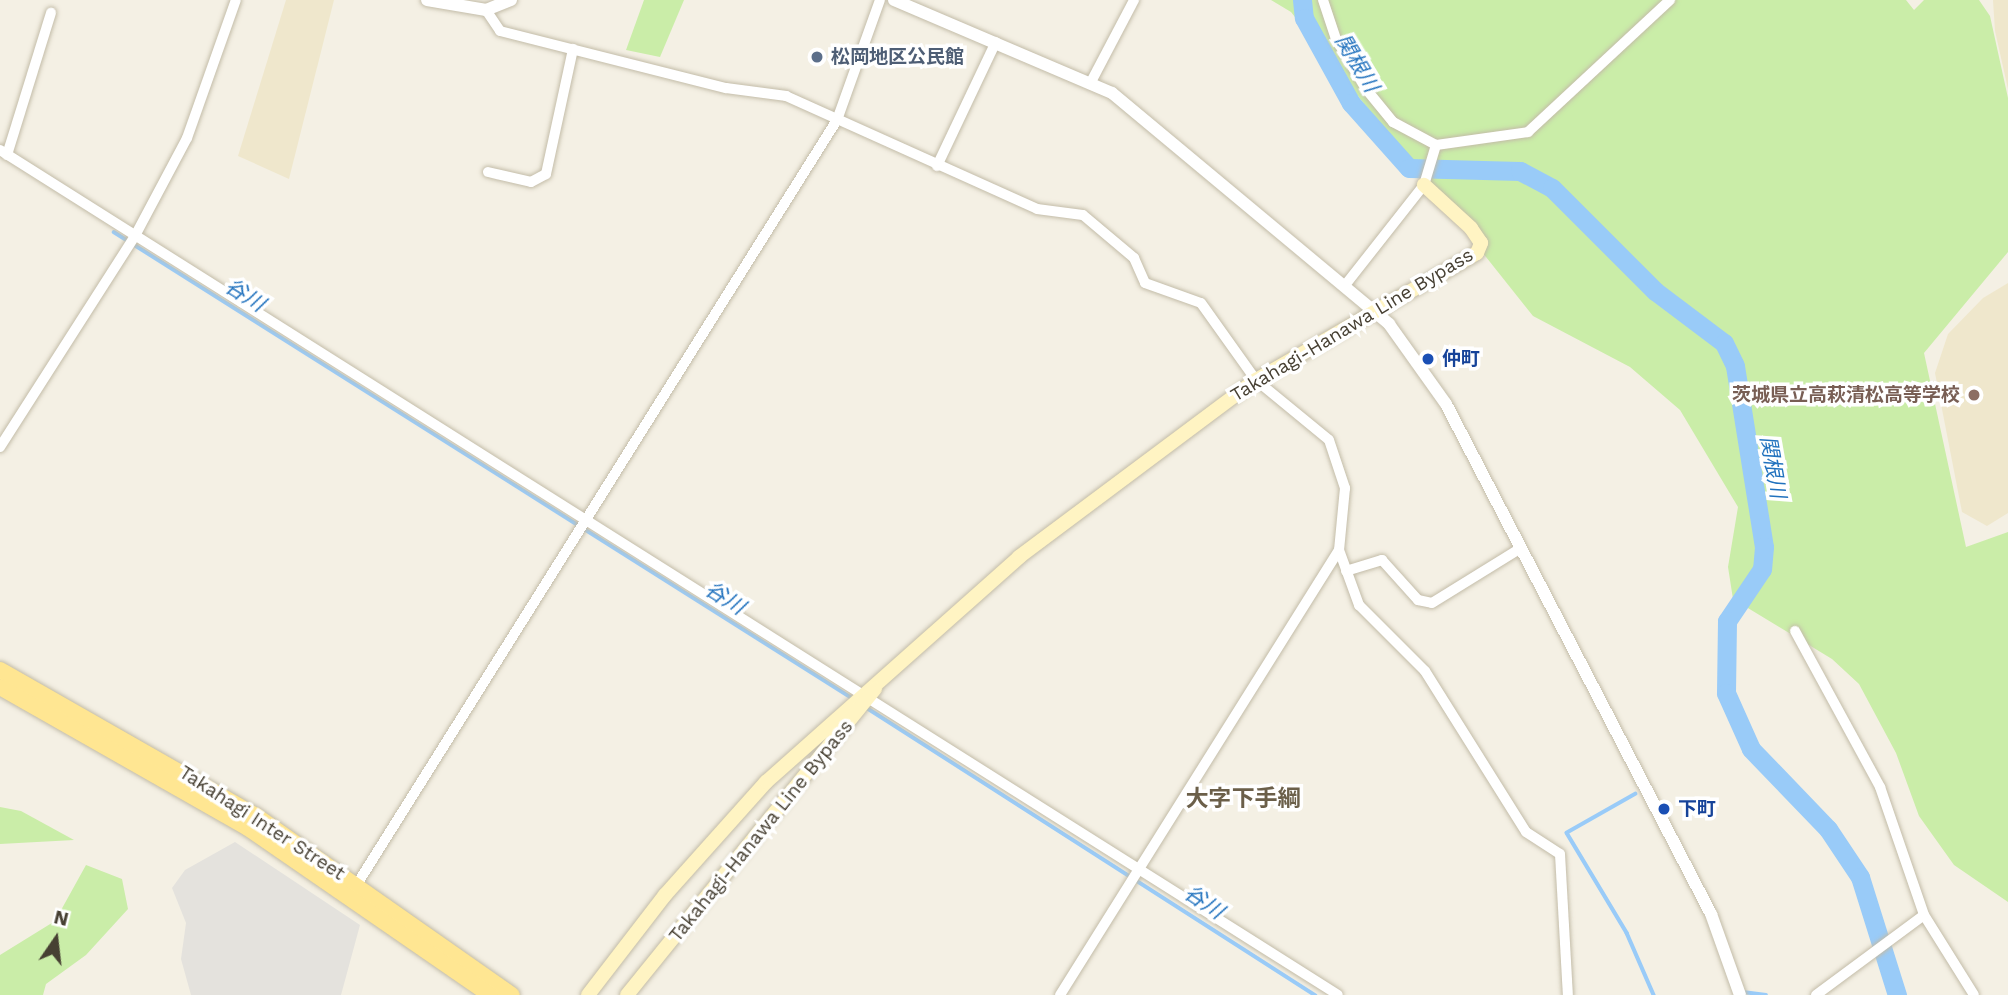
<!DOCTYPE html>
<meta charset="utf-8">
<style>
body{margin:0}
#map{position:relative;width:2008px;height:995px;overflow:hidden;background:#f4f0e4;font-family:"Work Sans","Noto Sans JP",sans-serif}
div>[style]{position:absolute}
.education>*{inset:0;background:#efe7cc}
.green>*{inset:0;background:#caeda8}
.parking>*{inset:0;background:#e4e2dd}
.stream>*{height:3.5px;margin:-1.75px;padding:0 1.75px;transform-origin:1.75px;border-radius:1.75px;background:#99cbf8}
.river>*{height:19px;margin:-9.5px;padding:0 9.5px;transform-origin:9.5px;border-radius:9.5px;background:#99cbf8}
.roads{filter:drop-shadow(0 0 2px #c3bca8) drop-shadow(0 0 2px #c3bca8)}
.minor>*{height:10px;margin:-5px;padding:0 5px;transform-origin:5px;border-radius:5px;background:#fff}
.tertiary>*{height:12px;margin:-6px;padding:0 6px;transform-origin:6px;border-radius:6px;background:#fff}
.secondary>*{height:14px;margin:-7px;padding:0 7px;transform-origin:7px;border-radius:7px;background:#fff4c3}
.primary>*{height:16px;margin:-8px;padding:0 8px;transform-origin:8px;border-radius:8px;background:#ffe692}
.dots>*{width:19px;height:19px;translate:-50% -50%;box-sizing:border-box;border:4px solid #fff;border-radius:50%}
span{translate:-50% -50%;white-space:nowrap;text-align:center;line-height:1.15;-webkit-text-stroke:7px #fff;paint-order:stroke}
.service-label{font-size:19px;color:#4e5e75;font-weight:700}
.left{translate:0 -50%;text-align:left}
.street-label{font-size:19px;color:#474033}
.transit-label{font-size:19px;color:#164399;font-weight:700}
.education-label{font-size:19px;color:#785e54;font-weight:700}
.right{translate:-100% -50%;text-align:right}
.water-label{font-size:21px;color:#2172be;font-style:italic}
.quarter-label{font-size:23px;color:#6b5f49;font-weight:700}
.north{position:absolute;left:21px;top:904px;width:70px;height:70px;-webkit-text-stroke:5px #fff;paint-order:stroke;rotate:14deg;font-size:19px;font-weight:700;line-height:28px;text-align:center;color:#474033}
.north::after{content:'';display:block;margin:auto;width:24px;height:32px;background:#474033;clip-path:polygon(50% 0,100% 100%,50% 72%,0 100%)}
</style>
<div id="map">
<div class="education">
<div style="clip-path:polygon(286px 0,334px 0,289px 179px,238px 156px)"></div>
<div style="clip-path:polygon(1993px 0,2008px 0,2008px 89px,1995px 31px)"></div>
<div style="clip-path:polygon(2008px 283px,2008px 513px,1987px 526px,1962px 512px,1935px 373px,1948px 334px,1983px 298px)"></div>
</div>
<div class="green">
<div style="clip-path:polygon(644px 0,684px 0,660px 57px,626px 50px)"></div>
<div style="clip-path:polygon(1271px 0,1906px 0,1914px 10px,1924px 0,1979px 0,1990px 16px,2008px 98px,2008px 252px,1924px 353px,1966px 547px,2008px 532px,2008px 902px,1954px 865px,1919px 816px,1896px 753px,1859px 684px,1832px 659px,1733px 599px,1728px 567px,1738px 507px,1680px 410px,1630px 367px,1533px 316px,1291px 12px)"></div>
<div style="clip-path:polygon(0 807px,21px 811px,74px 840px,0 844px)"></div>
<div style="clip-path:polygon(86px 865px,122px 879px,128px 909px,86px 955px,46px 984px,43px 995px,0 995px,0 955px,55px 921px)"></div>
</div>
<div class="parking">
<div style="clip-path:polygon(235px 842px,360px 925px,341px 995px,191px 995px,181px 959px,186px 923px,172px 888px,185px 870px)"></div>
</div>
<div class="stream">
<div style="left:114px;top:232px;width:873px;rotate:32.27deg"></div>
<div style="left:864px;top:706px;width:536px;rotate:32.65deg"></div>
<div style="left:1636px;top:794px;width:79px;rotate:150.5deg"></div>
<div style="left:1567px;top:833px;width:117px;rotate:59deg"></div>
<div style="left:1627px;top:933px;width:68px;rotate:66.5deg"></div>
<div style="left:1743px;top:992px;width:23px;rotate:7deg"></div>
</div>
<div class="river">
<div style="left:1302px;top:0;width:18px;rotate:84deg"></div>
<div style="left:1304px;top:18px;width:97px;rotate:61.1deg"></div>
<div style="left:1351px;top:103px;width:87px;rotate:48.3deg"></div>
<div style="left:1409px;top:168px;width:111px;rotate:1.5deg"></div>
<div style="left:1520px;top:171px;width:36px;rotate:28deg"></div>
<div style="left:1552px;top:188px;width:146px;rotate:45deg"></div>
<div style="left:1655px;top:291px;width:86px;rotate:37deg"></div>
<div style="left:1724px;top:343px;width:25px;rotate:64deg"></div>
<div style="left:1735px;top:366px;width:183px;rotate:80.9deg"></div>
<div style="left:1764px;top:547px;width:22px;rotate:95deg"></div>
<div style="left:1762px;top:569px;width:63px;rotate:123.9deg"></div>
<div style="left:1727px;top:621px;width:72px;rotate:90.8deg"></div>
<div style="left:1726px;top:693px;width:61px;rotate:65.9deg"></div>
<div style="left:1751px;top:749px;width:111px;rotate:46.1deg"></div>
<div style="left:1828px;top:829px;width:58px;rotate:56.3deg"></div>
<div style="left:1860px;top:877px;width:124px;rotate:72.6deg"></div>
</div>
<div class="roads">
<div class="minor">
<div style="left:1323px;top:0;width:41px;rotate:71.6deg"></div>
<div style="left:1336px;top:39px;width:58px;rotate:59deg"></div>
<div style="left:1366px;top:89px;width:43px;rotate:50.7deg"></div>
<div style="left:1393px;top:122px;width:49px;rotate:28.1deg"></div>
<div style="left:1436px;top:145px;width:93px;rotate:-8deg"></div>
<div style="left:1528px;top:132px;width:194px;rotate:-42.9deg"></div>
<div style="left:486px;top:10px;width:25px;rotate:56deg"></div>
<div style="left:500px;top:31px;width:233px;rotate:14.2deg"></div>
<div style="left:726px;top:88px;width:61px;rotate:7.6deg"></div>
<div style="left:786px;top:96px;width:275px;rotate:24.2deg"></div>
<div style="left:1037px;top:209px;width:46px;rotate:7.4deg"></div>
<div style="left:1083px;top:215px;width:67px;rotate:40.1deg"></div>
<div style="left:1134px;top:258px;width:27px;rotate:66deg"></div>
<div style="left:1145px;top:283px;width:59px;rotate:19.7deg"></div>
<div style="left:1201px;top:303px;width:95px;rotate:54.5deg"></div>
<div style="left:1256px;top:380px;width:94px;rotate:39.4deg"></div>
<div style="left:1329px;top:440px;width:51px;rotate:71.6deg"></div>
<div style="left:1345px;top:488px;width:62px;rotate:95.5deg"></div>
<div style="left:1339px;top:550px;width:525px;rotate:122.09deg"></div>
<div style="left:1091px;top:82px;width:93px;rotate:-62.3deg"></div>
<div style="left:0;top:150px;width:1582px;rotate:32.27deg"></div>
<div style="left:7px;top:155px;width:149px;rotate:-72.8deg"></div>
<div style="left:937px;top:166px;width:137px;rotate:-64.6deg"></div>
<div style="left:488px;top:172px;width:44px;rotate:13.1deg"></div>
<div style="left:531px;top:182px;width:17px;rotate:-28deg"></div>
<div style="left:546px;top:174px;width:128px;rotate:-77.8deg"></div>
<div style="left:1346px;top:284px;width:126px;rotate:-51.8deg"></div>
<div style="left:1424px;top:185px;width:42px;rotate:-73.3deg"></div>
<div style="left:0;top:447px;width:253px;rotate:-57.4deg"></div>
<div style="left:136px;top:234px;width:109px;rotate:-62deg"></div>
<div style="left:187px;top:138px;width:146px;rotate:-70.5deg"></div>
<div style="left:1339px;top:550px;width:59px;rotate:70deg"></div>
<div style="left:1359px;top:605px;width:93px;rotate:45deg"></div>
<div style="left:1425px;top:671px;width:190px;rotate:57.9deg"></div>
<div style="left:1526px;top:832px;width:40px;rotate:32.9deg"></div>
<div style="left:1560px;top:854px;width:141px;rotate:86.8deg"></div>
<div style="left:1346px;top:571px;width:38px;rotate:-17deg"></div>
<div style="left:1382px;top:560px;width:54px;rotate:48deg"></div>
<div style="left:1418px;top:600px;width:14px;rotate:12deg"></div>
<div style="left:1432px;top:603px;width:105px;rotate:-31.7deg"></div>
<div style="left:1795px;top:631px;width:178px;rotate:61.4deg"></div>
<div style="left:1880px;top:787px;width:135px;rotate:71deg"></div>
<div style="left:1924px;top:915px;width:94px;rotate:58deg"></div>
<div style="left:354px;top:889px;width:908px;rotate:-57.87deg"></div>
<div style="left:837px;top:120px;width:127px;rotate:-70.3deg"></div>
<div style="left:1816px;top:995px;width:134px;rotate:-36.5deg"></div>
</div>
<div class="tertiary">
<div style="left:427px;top:0;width:60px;rotate:9.6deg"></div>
<div style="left:486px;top:10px;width:27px;rotate:-22deg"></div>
<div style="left:894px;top:0;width:237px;rotate:23.1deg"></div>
<div style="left:1112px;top:93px;width:361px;rotate:39.8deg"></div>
<div style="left:1389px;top:324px;width:98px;rotate:54.5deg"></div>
<div style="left:1446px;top:404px;width:575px;rotate:62.54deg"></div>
<div style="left:1711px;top:914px;width:86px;rotate:70.3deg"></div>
</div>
<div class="secondary">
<div style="left:588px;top:995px;width:126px;rotate:-52.4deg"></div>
<div style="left:665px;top:895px;width:152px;rotate:-48.2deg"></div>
<div style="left:766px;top:782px;width:339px;rotate:-41.6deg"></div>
<div style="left:1019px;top:557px;width:296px;rotate:-36.8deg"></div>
<div style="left:1256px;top:380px;width:255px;rotate:-29.9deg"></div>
<div style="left:1477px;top:253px;width:11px;rotate:-68deg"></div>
<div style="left:1481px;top:243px;width:18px;rotate:-124deg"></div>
<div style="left:1471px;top:228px;width:64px;rotate:-137.5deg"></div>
<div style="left:627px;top:995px;width:394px;rotate:-51deg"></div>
</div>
<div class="primary">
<div style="left:0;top:670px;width:295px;rotate:29.7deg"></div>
<div style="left:256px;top:816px;width:312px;rotate:35deg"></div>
<div style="left:0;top:687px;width:285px;rotate:29.6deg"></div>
<div style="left:248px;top:828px;width:294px;rotate:34.6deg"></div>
</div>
</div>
<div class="dots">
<div style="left:817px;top:57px;background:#5c6f8a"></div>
<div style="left:1428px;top:359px;background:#1a4fb4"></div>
<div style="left:1974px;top:395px;background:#8d6e63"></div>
<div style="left:1664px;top:809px;background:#1a4fb4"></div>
</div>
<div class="service-label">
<span class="left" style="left:831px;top:57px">松岡地区公民館</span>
</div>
<div class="street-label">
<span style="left:1352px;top:325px;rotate:-31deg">Takahagi-Hanawa Line Bypass</span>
<span style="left:262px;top:823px;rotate:33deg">Takahagi Inter Street</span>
<span style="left:761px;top:831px;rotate:-51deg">Takahagi-Hanawa Line Bypass</span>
</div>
<div class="transit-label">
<span class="left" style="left:1442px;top:359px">仲町</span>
<span class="left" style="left:1678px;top:809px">下町</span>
</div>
<div class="education-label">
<span class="right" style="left:1960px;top:395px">茨城県立高萩清松高等学校</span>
</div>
<div class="water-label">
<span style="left:1357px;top:63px;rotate:59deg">関根川</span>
<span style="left:245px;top:295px;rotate:32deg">谷川</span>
<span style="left:1773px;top:467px;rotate:80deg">関根川</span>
<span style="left:725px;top:598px;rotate:32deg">谷川</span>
<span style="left:1204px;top:902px;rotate:34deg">谷川</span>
</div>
<div class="quarter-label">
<span style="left:1243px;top:799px">大字下手綱</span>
</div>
<div class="north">N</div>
</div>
